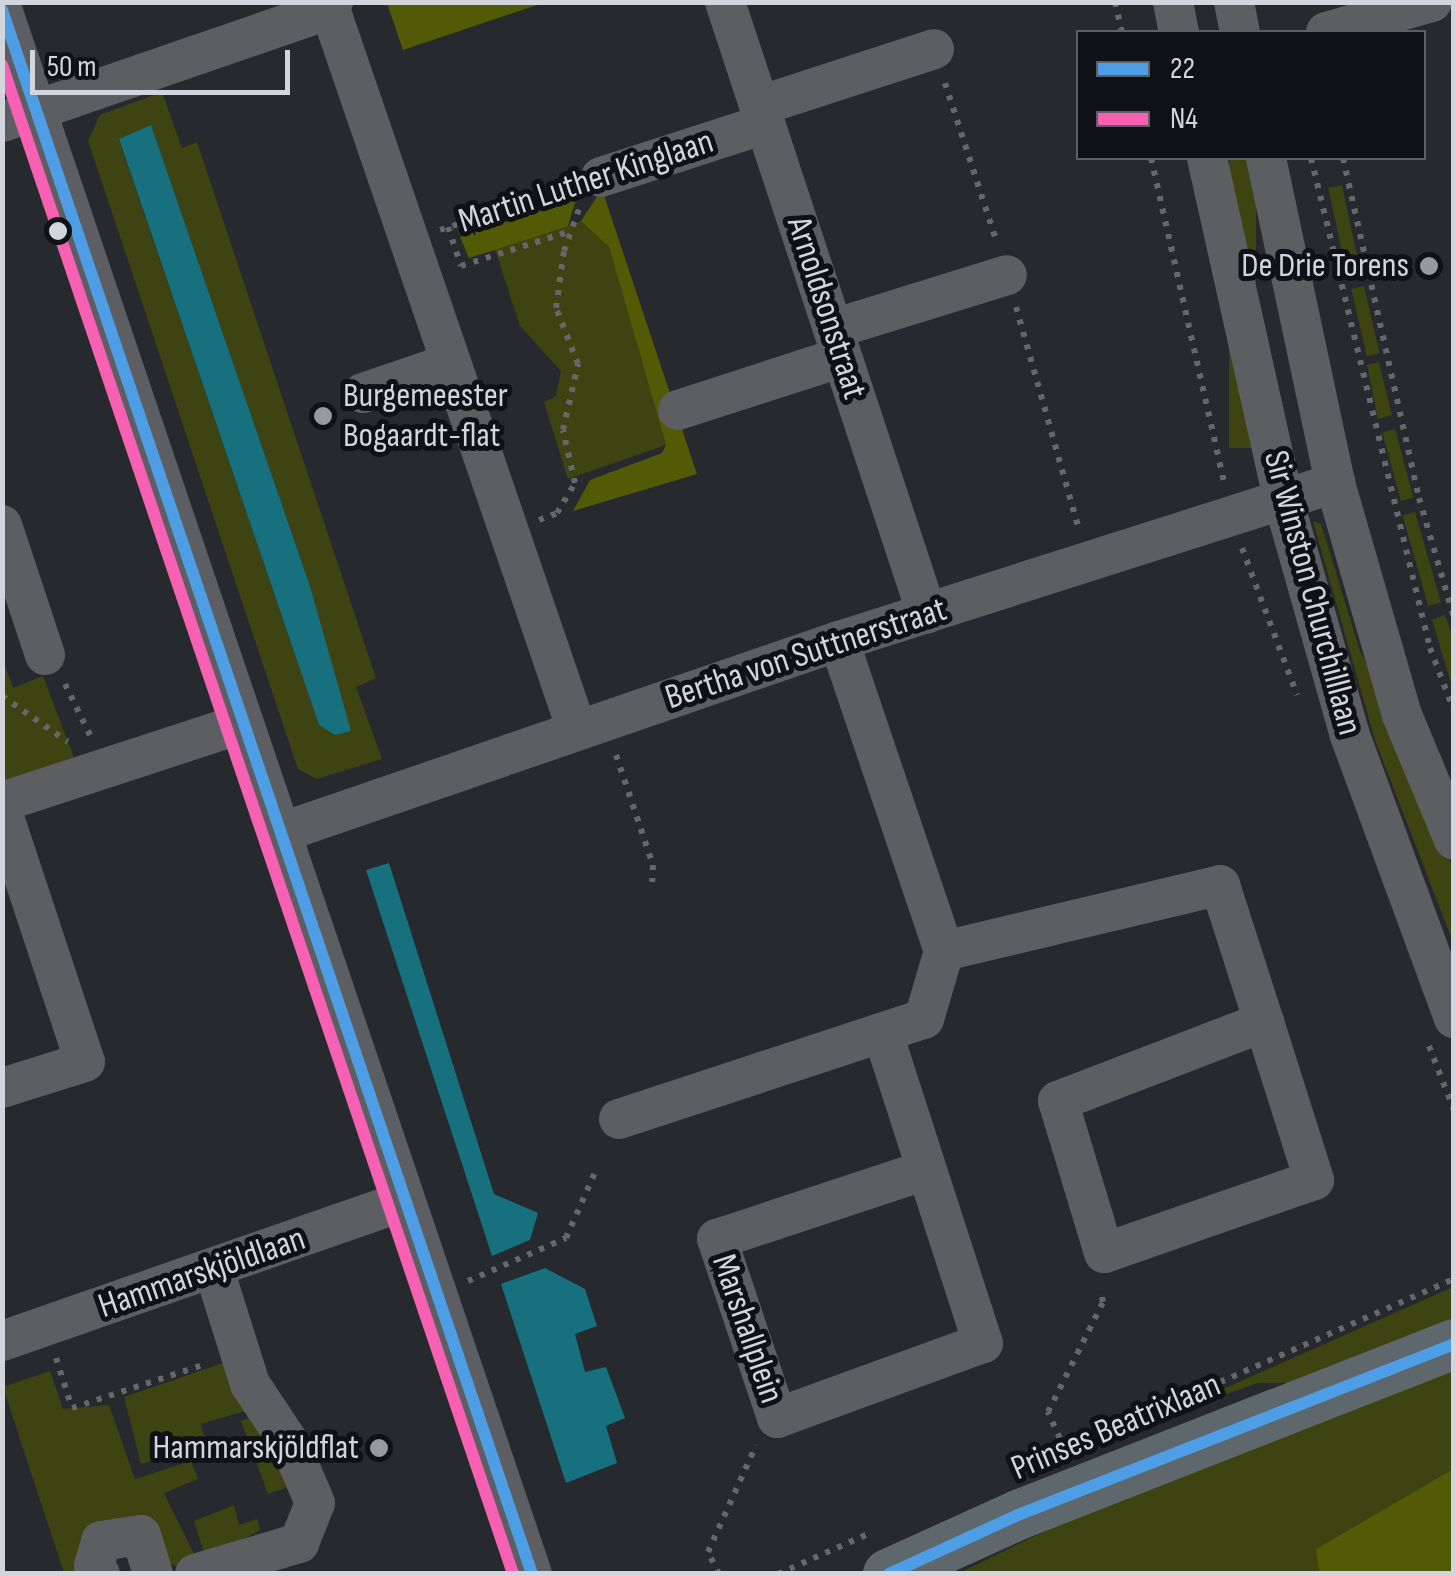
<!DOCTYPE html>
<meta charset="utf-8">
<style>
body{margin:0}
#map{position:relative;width:1456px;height:1576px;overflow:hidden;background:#26292e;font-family:"Sofia Sans Condensed",sans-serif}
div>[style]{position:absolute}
.green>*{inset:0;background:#3e4411;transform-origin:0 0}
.forest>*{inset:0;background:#535a06}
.water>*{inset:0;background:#16707d}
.path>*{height:6px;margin-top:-3px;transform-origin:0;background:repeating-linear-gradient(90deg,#65676a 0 5px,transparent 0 13px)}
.minor>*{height:40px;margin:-20px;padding:0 20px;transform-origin:20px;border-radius:20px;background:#5c5e61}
.major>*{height:50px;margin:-25px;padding:0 25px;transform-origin:25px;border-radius:25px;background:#5e676c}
.bus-1>*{height:12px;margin:-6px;padding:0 6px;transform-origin:6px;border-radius:6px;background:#4d9ee5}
.bus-2>*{height:12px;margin:-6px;padding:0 6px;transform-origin:6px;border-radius:6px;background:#f860b3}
.dots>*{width:28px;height:28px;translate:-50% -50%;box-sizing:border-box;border:5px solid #0e1115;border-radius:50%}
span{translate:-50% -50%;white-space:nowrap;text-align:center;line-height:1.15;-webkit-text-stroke:10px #0e1115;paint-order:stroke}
.street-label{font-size:35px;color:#d2d6dc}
.poi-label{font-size:35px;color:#d2d6dc}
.right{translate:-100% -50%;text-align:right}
.left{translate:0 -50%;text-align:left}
.frame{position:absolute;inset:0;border:5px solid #d2d6dc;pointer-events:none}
.legend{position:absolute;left:1076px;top:30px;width:350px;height:130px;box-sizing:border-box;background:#0e1115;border:2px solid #5c6065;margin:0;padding:12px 18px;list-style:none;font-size:30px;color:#d2d6dc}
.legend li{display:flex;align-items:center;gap:20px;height:50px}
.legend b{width:50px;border:2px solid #5c6065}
.scale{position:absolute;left:30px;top:50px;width:260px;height:45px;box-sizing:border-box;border:5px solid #d2d6dc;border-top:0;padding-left:12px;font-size:30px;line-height:35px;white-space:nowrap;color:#d2d6dc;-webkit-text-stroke:8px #0e1115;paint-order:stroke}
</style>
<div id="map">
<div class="green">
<div style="clip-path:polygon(evenodd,162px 92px,182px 148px,197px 142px,376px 678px,356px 687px,382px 759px,317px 779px,298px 769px,88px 141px,100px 115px,162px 92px,151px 125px,310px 586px,350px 731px,335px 735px,319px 725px,119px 140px,151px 125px)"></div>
<div style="left:1229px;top:158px;width:27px;height:290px"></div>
<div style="left:1342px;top:185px;width:92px;height:14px;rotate:78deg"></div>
<div style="clip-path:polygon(581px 221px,609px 247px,666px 445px,568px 479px,544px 402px,556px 396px,561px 371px,520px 326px,495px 250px)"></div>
<div style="left:1364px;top:286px;width:69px;height:13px;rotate:77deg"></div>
<div style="clip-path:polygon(1379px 362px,1392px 415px,1378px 419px,1367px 365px)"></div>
<div style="left:1395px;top:429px;width:71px;height:13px;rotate:75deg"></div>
<div style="left:1415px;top:512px;width:94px;height:13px;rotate:74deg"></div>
<div style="clip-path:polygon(1313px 521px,1321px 524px,1360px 651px,1399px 727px,1453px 870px,1453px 942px,1375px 740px)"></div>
<div style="clip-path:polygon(1445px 615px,1453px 638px,1453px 690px,1432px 620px)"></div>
<div style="clip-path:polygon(2px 657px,13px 688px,43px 676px,76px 763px,2px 790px)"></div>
<div style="clip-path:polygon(1453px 1287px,1453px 1321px,1296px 1383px,1258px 1383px,1160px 1417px)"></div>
<div style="clip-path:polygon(226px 1362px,255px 1408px,201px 1424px,206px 1443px,141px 1464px,124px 1397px)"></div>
<div style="clip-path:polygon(50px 1371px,63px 1409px,109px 1405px,135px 1479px,191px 1461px,198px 1479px,164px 1493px,194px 1554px,179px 1568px,168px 1562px,143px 1519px,80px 1539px,91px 1573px,64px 1573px,3px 1387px)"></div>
<div style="clip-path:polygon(1453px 1371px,1453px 1469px,1316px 1549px,1319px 1573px,957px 1574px,1140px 1485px)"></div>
<div style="clip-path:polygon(257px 1415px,294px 1485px,268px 1494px,241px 1421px)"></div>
<div style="clip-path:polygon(234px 1505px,239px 1525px,257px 1519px,260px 1530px,206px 1559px,194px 1521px)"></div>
</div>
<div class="forest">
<div style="clip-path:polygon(387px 3px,387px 2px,543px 3px,403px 50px)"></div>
<div style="clip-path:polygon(602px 189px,697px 474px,573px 511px,590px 480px,662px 453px,666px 445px,609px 247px,581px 221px)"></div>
<div style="clip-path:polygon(576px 199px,568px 226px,495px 250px,469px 258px,460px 237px)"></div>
<div style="clip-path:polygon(1453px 1469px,1453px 1573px,1319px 1573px,1316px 1549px)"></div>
</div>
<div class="water">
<div style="clip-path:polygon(151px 125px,310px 586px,351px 731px,335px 735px,319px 725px,119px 139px)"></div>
<div style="clip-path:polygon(389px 863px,494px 1194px,538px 1213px,530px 1240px,492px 1256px,366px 870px)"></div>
<div style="clip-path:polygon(545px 1268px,585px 1289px,597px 1326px,575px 1334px,585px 1372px,606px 1367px,625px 1418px,606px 1426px,617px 1463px,566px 1483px,501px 1284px)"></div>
</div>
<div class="path">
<div style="left:1115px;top:2px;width:31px;rotate:77deg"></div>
<div style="left:945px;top:83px;width:168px;rotate:72deg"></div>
<div style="left:1151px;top:158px;width:333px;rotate:77.3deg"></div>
<div style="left:1311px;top:158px;width:504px;rotate:76.35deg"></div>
<div style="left:1430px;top:648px;width:67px;rotate:69.1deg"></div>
<div style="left:1343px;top:158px;width:348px;rotate:77.4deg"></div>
<div style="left:1419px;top:498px;width:125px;rotate:73.7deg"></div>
<div style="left:448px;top:227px;width:41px;rotate:71.6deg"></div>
<div style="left:461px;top:266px;width:115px;rotate:-17.7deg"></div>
<div style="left:440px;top:230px;width:138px;rotate:-18.2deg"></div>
<div style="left:1016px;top:307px;width:228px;rotate:74.2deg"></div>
<div style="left:539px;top:520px;width:19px;rotate:-21deg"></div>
<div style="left:557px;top:513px;width:35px;rotate:-59deg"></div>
<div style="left:575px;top:483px;width:54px;rotate:-102.8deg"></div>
<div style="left:563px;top:430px;width:68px;rotate:-77.2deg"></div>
<div style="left:578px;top:364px;width:60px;rotate:-111.4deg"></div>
<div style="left:556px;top:308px;width:58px;rotate:-82deg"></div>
<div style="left:564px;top:251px;width:48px;rotate:-70.4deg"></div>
<div style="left:1242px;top:548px;width:157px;rotate:69.5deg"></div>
<div style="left:65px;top:684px;width:57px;rotate:63.9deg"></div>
<div style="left:2px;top:696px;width:80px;rotate:34.9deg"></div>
<div style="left:616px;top:755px;width:116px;rotate:71.4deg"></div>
<div style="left:653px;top:865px;width:17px;rotate:93deg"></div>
<div style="left:1429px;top:1046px;width:69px;rotate:68.7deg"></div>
<div style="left:468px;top:1281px;width:107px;rotate:-23.7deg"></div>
<div style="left:566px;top:1238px;width:74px;rotate:-66.2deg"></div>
<div style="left:56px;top:1358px;width:52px;rotate:72.3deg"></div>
<div style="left:72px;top:1408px;width:141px;rotate:-18.2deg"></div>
<div style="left:1125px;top:1424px;width:360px;rotate:-23.8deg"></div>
<div style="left:1065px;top:1450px;width:42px;rotate:-114.1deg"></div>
<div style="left:1048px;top:1412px;width:123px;rotate:-63.4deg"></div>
<div style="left:1103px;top:1302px;width:13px;rotate:-103deg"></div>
<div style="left:719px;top:1574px;width:25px;rotate:-117deg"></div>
<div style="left:708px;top:1552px;width:117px;rotate:-65.8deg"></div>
<div style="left:778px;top:1574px;width:101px;rotate:-24deg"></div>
</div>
<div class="minor">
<div style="left:725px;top:2px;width:644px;rotate:71.73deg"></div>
<div style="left:1173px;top:2px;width:31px;rotate:79deg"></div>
<div style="left:1234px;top:2px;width:31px;rotate:79deg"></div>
<div style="left:2px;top:9px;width:1652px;rotate:71.29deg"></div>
<div style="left:330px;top:9px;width:762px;rotate:71.09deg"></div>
<div style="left:1326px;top:32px;width:110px;rotate:-15.8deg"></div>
<div style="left:759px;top:106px;width:184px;rotate:-18deg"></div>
<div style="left:2px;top:122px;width:347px;rotate:-19deg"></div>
<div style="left:330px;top:9px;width:8px;rotate:-67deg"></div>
<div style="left:1207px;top:158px;width:349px;rotate:77.4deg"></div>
<div style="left:1283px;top:499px;width:243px;rotate:74.2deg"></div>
<div style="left:1349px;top:733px;width:304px;rotate:69.8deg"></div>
<div style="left:1266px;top:158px;width:332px;rotate:78deg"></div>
<div style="left:1335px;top:483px;width:241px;rotate:73.9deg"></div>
<div style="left:1402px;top:715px;width:135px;rotate:67.4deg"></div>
<div style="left:601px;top:177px;width:172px;rotate:-17.9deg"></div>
<div style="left:833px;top:329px;width:182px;rotate:-17.2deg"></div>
<div style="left:363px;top:393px;width:93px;rotate:-18.8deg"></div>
<div style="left:678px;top:410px;width:172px;rotate:-17.9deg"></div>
<div style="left:2px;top:525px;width:137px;rotate:71.7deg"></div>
<div style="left:839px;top:641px;width:327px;rotate:71.3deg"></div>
<div style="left:2px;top:802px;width:251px;rotate:-18.1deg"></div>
<div style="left:2px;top:811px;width:264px;rotate:71.7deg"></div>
<div style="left:85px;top:1062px;width:87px;rotate:162.6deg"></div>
<div style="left:280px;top:833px;width:591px;rotate:-18.96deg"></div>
<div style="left:839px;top:641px;width:521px;rotate:-17.67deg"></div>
<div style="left:883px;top:1034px;width:325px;rotate:72.1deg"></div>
<div style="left:983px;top:1343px;width:219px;rotate:160deg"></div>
<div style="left:777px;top:1418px;width:189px;rotate:-108.5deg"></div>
<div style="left:717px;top:1239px;width:220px;rotate:-18.3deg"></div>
<div style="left:619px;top:1119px;width:321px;rotate:-18.2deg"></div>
<div style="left:924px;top:1019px;width:71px;rotate:-73.6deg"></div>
<div style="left:944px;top:951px;width:284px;rotate:-13.4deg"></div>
<div style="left:1220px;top:885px;width:144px;rotate:72.2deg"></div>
<div style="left:1264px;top:1022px;width:166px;rotate:72.4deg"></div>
<div style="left:1314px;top:1180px;width:222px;rotate:160.8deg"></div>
<div style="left:1104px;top:1253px;width:159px;rotate:-106.8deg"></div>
<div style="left:1058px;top:1101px;width:221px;rotate:-21deg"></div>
<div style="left:2px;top:1341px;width:423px;rotate:-19.2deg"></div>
<div style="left:100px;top:1574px;width:10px;rotate:-127deg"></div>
<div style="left:94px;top:1566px;width:26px;rotate:-74deg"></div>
<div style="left:101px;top:1541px;width:40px;rotate:-8.5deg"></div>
<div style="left:141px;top:1535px;width:41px;rotate:72.9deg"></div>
<div style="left:195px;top:1574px;width:109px;rotate:-16.6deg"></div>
<div style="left:299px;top:1543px;width:43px;rotate:-68.2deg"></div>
<div style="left:315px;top:1503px;width:64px;rotate:-113deg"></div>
<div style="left:290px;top:1444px;width:72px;rotate:-123.7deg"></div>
<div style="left:250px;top:1384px;width:120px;rotate:-107.5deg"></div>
</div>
<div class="major">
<div style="left:888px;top:1574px;width:143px;rotate:-24.4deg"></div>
<div style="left:1018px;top:1515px;width:468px;rotate:-21.4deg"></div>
</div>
<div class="bus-1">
<div style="left:2px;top:10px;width:1651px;rotate:71.28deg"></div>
<div style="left:889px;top:1574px;width:142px;rotate:-24.6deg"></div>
<div style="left:1018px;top:1515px;width:468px;rotate:-21.4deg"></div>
</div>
<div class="bus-2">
<div style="left:2px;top:65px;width:1593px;rotate:71.29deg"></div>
</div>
<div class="dots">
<div style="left:58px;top:231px;background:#d2d6dc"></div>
<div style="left:1429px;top:266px;background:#96999f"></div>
<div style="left:323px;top:416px;background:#96999f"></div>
<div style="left:379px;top:1448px;background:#96999f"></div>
</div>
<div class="street-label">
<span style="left:586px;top:182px;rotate:-18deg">Martin Luther Kinglaan</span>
<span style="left:826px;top:308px;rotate:72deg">Arnoldsonstraat</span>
<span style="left:1312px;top:593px;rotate:75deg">Sir Winston Churchilllaan</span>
<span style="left:806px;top:654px;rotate:-18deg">Bertha von Suttnerstraat</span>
<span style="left:202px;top:1273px;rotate:-19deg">Hammarskjöldlaan</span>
<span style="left:747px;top:1329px;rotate:71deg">Marshallplein</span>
<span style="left:1116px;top:1427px;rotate:-23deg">Prinses Beatrixlaan</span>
</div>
<div class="poi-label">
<span class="right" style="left:1409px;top:266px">De Drie Torens</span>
<span class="left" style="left:343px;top:416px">Burgemeester<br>Bogaardt-flat</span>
<span class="right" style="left:359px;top:1448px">Hammarskjöldflat</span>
</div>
<div class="frame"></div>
<ul class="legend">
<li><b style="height:12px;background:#4d9ee5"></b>22</li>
<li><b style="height:12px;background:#f860b3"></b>N4</li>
</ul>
<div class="scale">50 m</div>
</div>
